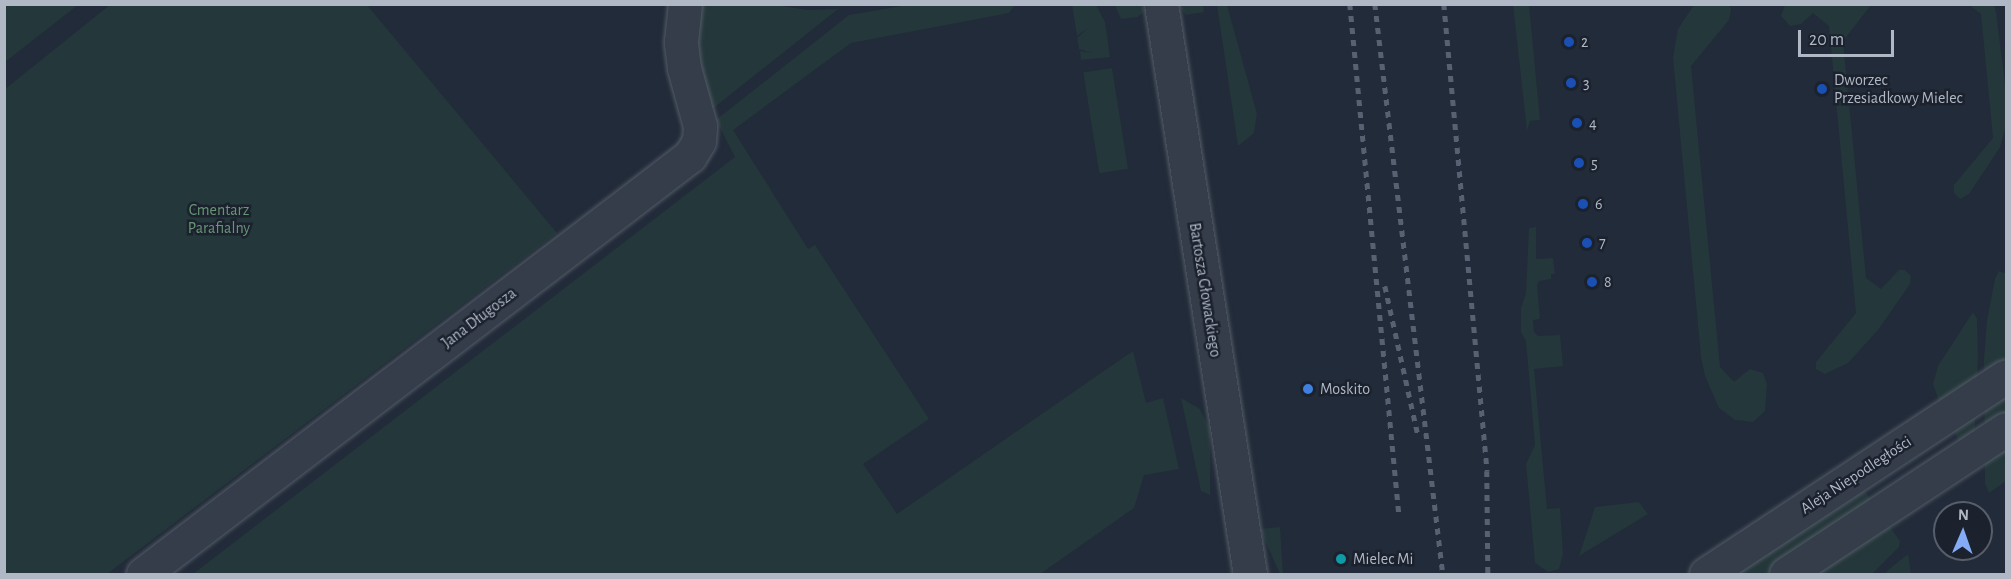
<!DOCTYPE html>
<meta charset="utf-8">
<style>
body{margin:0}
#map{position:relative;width:2011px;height:579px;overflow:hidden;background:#222b39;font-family:"Alegreya Sans",sans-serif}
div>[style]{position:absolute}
.green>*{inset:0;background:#24373a;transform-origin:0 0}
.roads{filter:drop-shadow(0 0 2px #535b67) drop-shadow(0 0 2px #535b67)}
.minor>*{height:33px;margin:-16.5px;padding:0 16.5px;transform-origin:16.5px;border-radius:16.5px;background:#353d4a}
.rail>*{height:4.5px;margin-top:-2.25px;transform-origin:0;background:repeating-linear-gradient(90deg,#576171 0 6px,transparent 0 12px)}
.dots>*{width:16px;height:16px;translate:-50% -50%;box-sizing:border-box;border:3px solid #1b222e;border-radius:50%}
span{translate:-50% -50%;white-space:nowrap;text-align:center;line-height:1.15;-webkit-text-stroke:5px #1b222e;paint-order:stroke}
.poi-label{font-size:16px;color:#b0b8c6}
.left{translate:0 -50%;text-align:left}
.park-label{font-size:16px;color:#689675}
.street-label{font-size:16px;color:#b0b8c6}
.frame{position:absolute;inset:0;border:6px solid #b0b8c6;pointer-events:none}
.north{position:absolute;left:1933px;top:501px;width:60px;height:60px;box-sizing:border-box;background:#1b222e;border:2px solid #575e6b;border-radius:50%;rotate:2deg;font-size:16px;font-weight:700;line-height:24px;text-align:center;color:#b0b8c6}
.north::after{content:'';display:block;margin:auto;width:21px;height:27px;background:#85abf6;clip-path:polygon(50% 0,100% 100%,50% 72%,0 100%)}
.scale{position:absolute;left:1798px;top:30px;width:96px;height:27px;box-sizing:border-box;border:3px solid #b0b8c6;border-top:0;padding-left:8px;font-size:18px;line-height:21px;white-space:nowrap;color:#b0b8c6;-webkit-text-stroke:4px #1b222e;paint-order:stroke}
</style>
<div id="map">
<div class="green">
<div style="clip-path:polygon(5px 4px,78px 4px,78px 5px,5px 62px)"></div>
<div style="clip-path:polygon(111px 4px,367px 5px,557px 233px,107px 574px,5px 574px,5px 89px)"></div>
<div style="clip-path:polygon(699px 5px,775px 5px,808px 10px,838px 9px,711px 110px,699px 73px,694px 26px)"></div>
<div style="clip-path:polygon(908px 5px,1015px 5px,1009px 13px,851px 43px,733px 130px,808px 249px,815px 245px,929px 419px,863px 464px,897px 514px,1133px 351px,1146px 403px,1163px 398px,1179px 469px,1144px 475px,1134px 508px,1040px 574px,193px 574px,735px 157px,716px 120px,849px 15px)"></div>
<div style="clip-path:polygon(1072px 5px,1096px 5px,1105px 22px,1110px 57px,1081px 60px,1080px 51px,1092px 53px,1079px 49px,1077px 38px,1089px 27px,1077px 36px)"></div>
<div style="clip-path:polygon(1115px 5px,1142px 5px,1144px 11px,1138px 17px,1121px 19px)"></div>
<div style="clip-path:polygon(1177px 5px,1203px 5px,1204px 12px,1186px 15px)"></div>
<div style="clip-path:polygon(1217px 5px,1227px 5px,1257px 114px,1254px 133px,1238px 146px)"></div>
<div style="clip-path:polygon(1513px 5px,1529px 5px,1540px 120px,1530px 121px,1527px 131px)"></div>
<div style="clip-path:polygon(1694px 5px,1729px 5px,1731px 9px,1729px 20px,1691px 66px,1720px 367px,1734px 382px,1750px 369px,1763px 373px,1767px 384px,1765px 411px,1753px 422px,1735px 420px,1719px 408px,1705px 376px,1701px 357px,1673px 58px,1678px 29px)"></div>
<div style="clip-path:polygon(1785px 5px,1871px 5px,1843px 41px,1866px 278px,1881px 289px,1899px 270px,1905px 270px,1911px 276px,1910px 284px,1878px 330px,1848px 363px,1825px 374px,1816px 369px,1816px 362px,1856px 313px,1829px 26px,1813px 13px,1801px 24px,1790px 26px,1781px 16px)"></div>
<div style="clip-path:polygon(1969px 5px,1994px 5px,1996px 12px,2006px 92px,2006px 127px,2000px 147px,1989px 164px,1969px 194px,1960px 199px,1954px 193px,1954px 185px,1993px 138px,1981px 14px)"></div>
<div style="left:1112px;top:68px;width:102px;height:29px;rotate:81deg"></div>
<div style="clip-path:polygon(1536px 227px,1536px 259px,1553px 258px,1555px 274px,1551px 274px,1551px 279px,1539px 281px,1537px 285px,1540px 319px,1533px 320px,1534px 332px,1538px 336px,1560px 335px,1563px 366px,1534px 369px,1547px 509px,1560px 508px,1563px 554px,1559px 569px,1548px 572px,1535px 563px,1526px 464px,1535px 445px,1526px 341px,1521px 332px,1521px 308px,1526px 293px,1529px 228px)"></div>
<div style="clip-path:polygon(2006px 270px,2006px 481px,1989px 493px,1985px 484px,1984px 360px,1987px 320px,1995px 279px,1999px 271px,2004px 273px)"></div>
<div style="clip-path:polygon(1973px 312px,1977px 319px,1978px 355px,1973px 466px,1942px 410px,1933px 384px,1938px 366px)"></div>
<div style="clip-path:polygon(1181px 398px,1200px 409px,1210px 429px,1210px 495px,1201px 491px)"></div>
<div style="clip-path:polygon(1843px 469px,1850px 470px,1900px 541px,1899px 547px,1872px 574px,1685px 574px)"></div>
<div style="clip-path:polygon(1639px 502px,1648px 514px,1579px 556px,1595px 507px)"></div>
<div style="clip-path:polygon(1280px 527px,1283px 574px,1280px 574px,1260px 529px)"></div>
<div style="clip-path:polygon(1908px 554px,1911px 574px,1885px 574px,1888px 570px)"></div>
</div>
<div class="roads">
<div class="minor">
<div style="left:1161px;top:4px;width:577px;rotate:81.13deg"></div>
<div style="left:143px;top:574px;width:688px;rotate:-37.39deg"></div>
<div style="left:690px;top:156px;width:17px;rotate:-59deg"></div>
<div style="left:699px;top:141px;width:15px;rotate:-86deg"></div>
<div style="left:700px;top:126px;width:60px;rotate:-105.4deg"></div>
<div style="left:684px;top:68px;width:26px;rotate:-97deg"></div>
<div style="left:681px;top:42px;width:38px;rotate:-84deg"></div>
<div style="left:1706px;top:574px;width:359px;rotate:-33.4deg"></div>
<div style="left:1786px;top:574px;width:263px;rotate:-33.4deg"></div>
</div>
</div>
<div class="rail">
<div style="left:1350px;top:4px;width:512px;rotate:84.51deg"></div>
<div style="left:1375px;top:4px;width:574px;rotate:83.2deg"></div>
<div style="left:1444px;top:4px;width:469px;rotate:84.7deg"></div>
<div style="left:1487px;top:471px;width:103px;rotate:89.4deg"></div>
<div style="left:1385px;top:286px;width:153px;rotate:77.5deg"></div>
</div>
<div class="dots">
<div style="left:1569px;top:42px;background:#1a4fb4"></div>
<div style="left:1571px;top:83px;background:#1a4fb4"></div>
<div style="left:1822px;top:89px;background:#1a4fb4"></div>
<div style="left:1577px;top:123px;background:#1a4fb4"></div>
<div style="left:1579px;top:163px;background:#1a4fb4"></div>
<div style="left:1583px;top:204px;background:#1a4fb4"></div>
<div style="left:1587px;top:243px;background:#1a4fb4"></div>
<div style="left:1592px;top:282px;background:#1a4fb4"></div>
<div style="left:1308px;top:389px;background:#3f7fe0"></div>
<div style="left:1341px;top:559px;background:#0f9aa8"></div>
</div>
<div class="poi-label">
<span class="left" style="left:1581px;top:42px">2</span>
<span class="left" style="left:1834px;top:89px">Dworzec<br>Przesiadkowy Mielec</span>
<span class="left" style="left:1583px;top:83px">3</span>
<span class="left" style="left:1589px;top:123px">4</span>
<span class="left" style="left:1591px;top:163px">5</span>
<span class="left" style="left:1595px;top:204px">6</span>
<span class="left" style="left:1599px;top:243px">7</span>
<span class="left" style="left:1604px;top:282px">8</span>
<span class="left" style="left:1320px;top:389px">Moskito</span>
<span class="left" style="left:1353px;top:559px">Mielec Mi</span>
</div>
<div class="park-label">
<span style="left:219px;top:219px">Cmentarz<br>Parafialny</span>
</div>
<div class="street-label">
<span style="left:1205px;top:290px;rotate:81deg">Bartosza Głowackiego</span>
<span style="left:479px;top:318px;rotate:-37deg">Jana Długosza</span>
<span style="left:1856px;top:475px;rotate:-33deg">Aleja Niepodległości</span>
</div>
<div class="frame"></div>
<div class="north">N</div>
<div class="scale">20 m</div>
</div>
